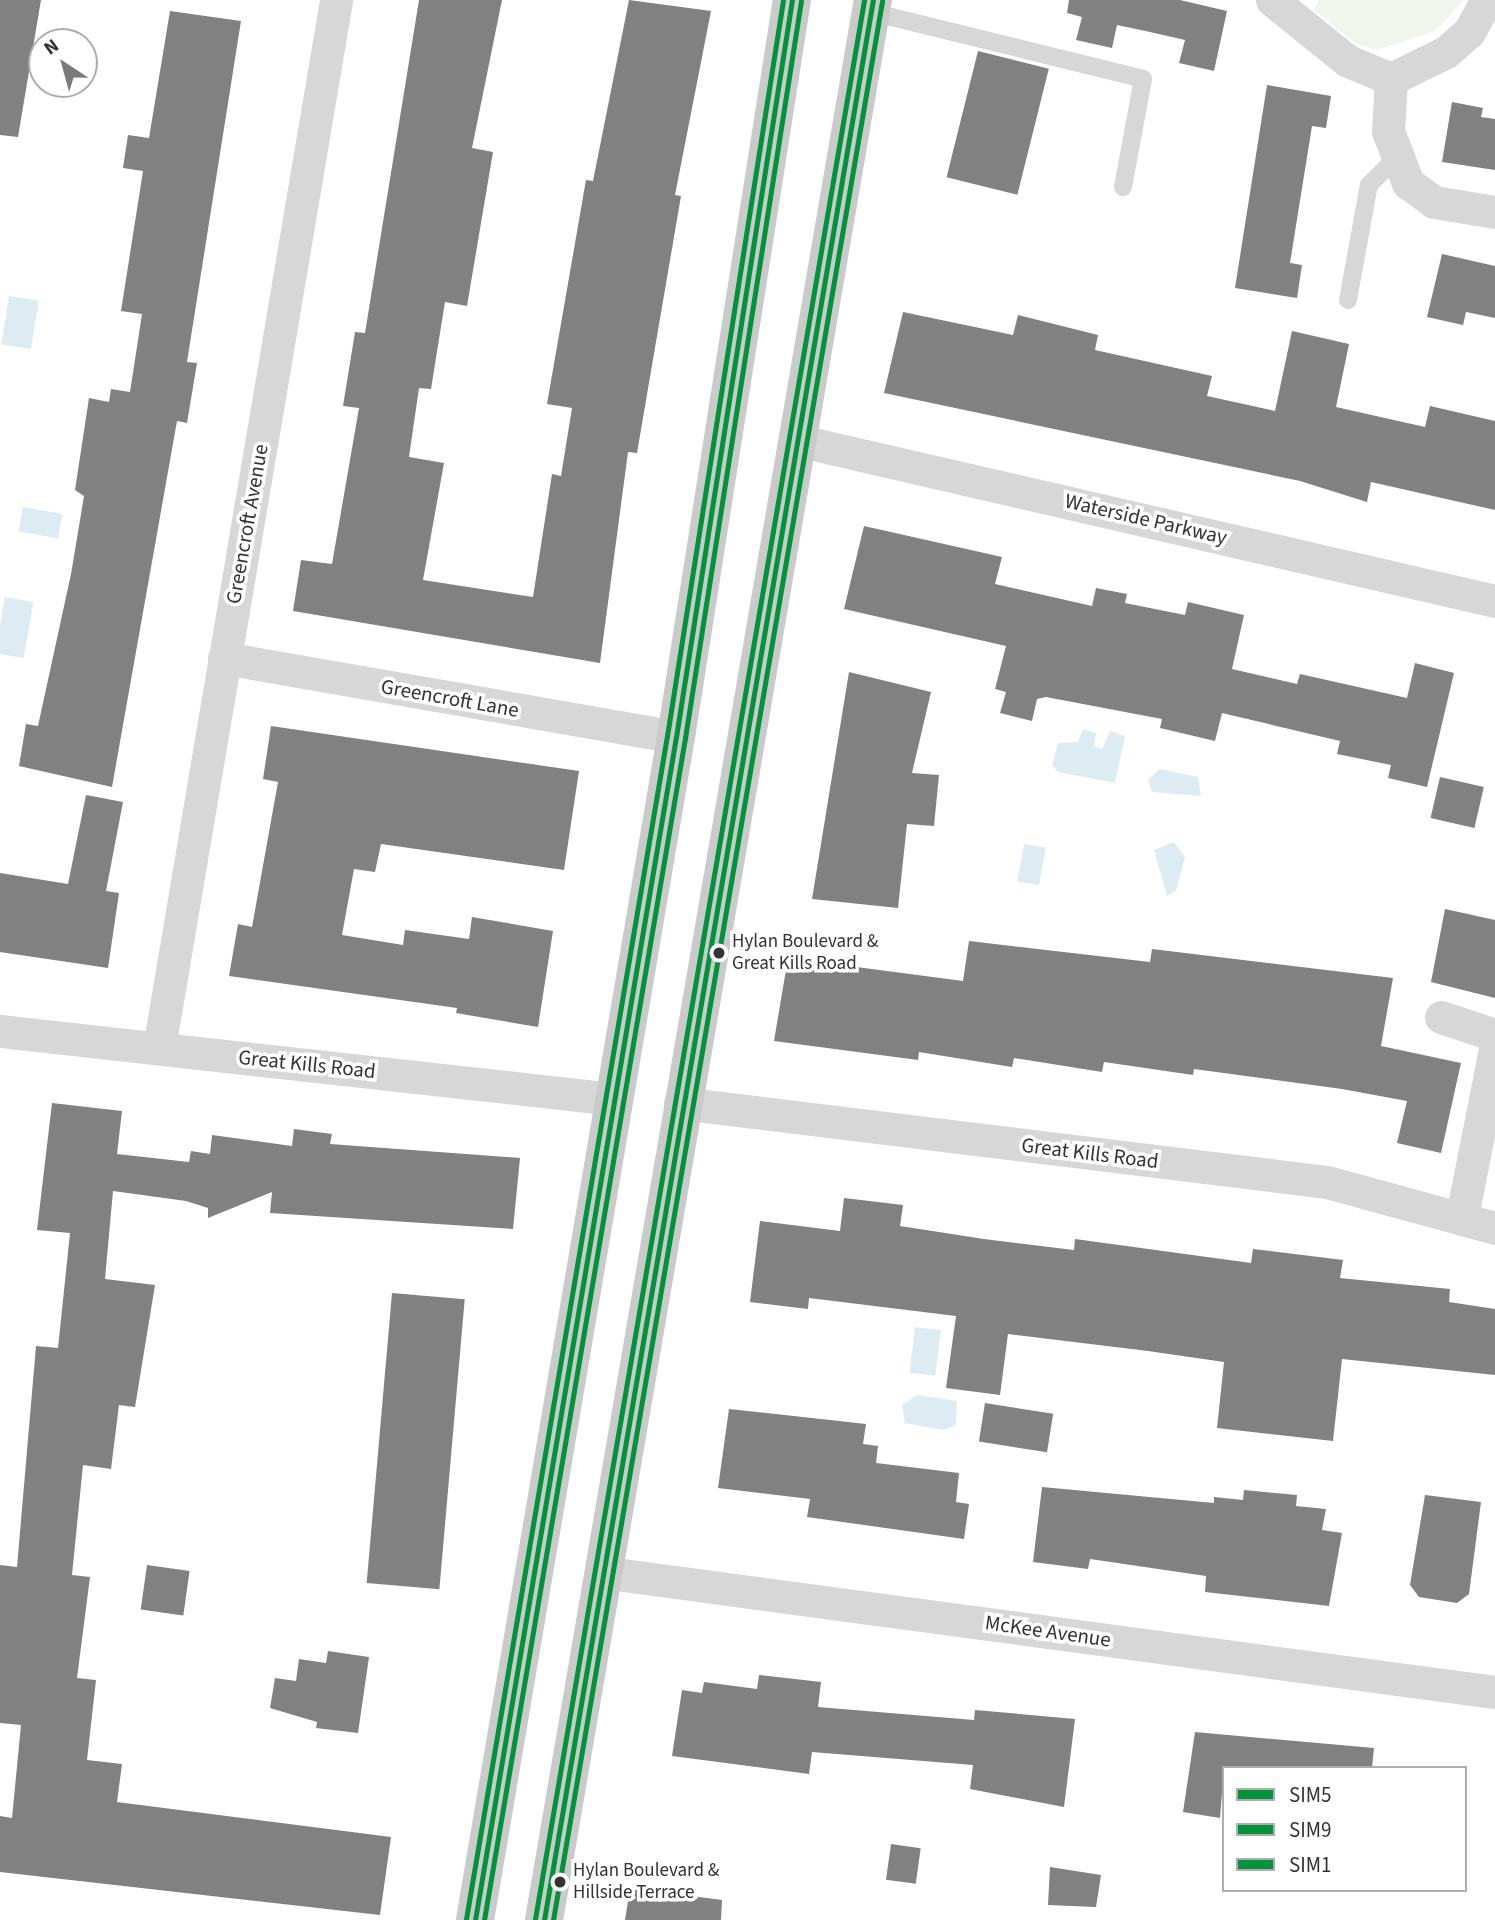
<!DOCTYPE html>
<style>
body{margin:0}
#map{position:relative;width:1495px;height:1920px;overflow:hidden;background:#fff;font-family:"Source Sans 3",sans-serif}
div>[style]{position:absolute}
.green>*{inset:0;background:#f1f5ed}
.water>*{inset:0;background:#ddebf3;transform-origin:0 0}
.building>*{inset:0;background:#818181;transform-origin:0 0}
.service>*{height:18px;margin:-9px;padding:0 9px;transform-origin:9px;border-radius:9px;background:#d7d7d7}
.minor>*{height:33px;margin:-16.5px;padding:0 16.5px;transform-origin:16.5px;border-radius:16.5px;background:#d7d7d7}
.primary>*{height:38px;margin:-19px;padding:0 19px;transform-origin:19px;border-radius:19px;background:#cacaca}
.bus-1>*{height:5px;margin:-2.5px;padding:0 2.5px;transform-origin:2.5px;border-radius:2.5px;background:#00933c}
.bus-2>*{height:5px;margin:-2.5px;padding:0 2.5px;transform-origin:2.5px;border-radius:2.5px;background:#00933c}
.bus-3>*{height:5px;margin:-2.5px;padding:0 2.5px;transform-origin:2.5px;border-radius:2.5px;background:#00933c}
.dots>*{width:19px;height:19px;translate:-50% -50%;box-sizing:border-box;border:4px solid #fff;border-radius:50%}
span{translate:-50% -50%;white-space:nowrap;text-align:center;line-height:1.15;-webkit-text-stroke:7px #fff;paint-order:stroke}
.bus-label{font-size:19px;color:#333}
.left{translate:0 -50%;text-align:left}
.street-label{font-size:21px;color:#333}
.legend{position:absolute;left:1222px;top:1766px;width:245px;height:126px;box-sizing:border-box;background:#fff;border:2px solid #adadad;margin:0;padding:9px 12px;list-style:none;font-size:21px;color:#333}
.legend li{display:flex;align-items:center;gap:14px;height:35px}
.legend b{width:35px;border:2px solid #adadad}
.north{position:absolute;left:28px;top:28px;width:70px;height:70px;box-sizing:border-box;background:#fff;border:2px solid #adadad;border-radius:50%;rotate:324deg;font-size:19px;font-weight:700;line-height:28px;text-align:center;color:#333}
.north::after{content:'';display:block;margin:auto;width:24px;height:32px;background:#7a7a7a;clip-path:polygon(50% 0,100% 100%,50% 72%,0 100%)}
</style>
<div id="map">
<div class="green">
<div style="clip-path:polygon(1319px 0,1464px 0,1435px 31px,1377px 50px,1355px 43px,1314px 10px)"></div>
</div>
<div class="water">
<div style="left:9px;top:296px;width:30px;height:49px;rotate:9deg"></div>
<div style="left:23px;top:507px;width:40px;height:25px;rotate:10deg"></div>
<div style="left:5px;top:597px;width:29px;height:57px;rotate:10deg"></div>
<div style="clip-path:polygon(1083px 729px,1096px 733px,1094px 747px,1102px 749px,1110px 731px,1125px 736px,1115px 783px,1058px 772px,1052px 765px,1058px 743px,1078px 742px)"></div>
<div style="clip-path:polygon(1160px 769px,1198px 777px,1201px 796px,1152px 792px,1148px 780px)"></div>
<div style="clip-path:polygon(1174px 842px,1185px 857px,1176px 891px,1167px 896px,1154px 850px)"></div>
<div style="left:1024px;top:844px;width:22px;height:38px;rotate:10deg"></div>
<div style="left:915px;top:1327px;width:26px;height:46px;rotate:7deg"></div>
<div style="clip-path:polygon(917px 1395px,957px 1401px,956px 1425px,944px 1430px,905px 1423px,902px 1405px)"></div>
</div>
<div class="building">
<div style="clip-path:polygon(0 0,41px 0,18px 137px,0 135px)"></div>
<div style="clip-path:polygon(419px 0,502px 0,472px 148px,493px 152px,467px 306px,445px 302px,431px 389px,419px 388px,409px 457px,444px 463px,423px 580px,533px 597px,552px 474px,561px 476px,572px 408px,547px 404px,586px 180px,593px 181px,629px 0,711px 11px,675px 195px,681px 196px,637px 453px,628px 452px,600px 663px,293px 611px,301px 560px,332px 564px,359px 408px,343px 406px,355px 332px,365px 333px)"></div>
<div style="clip-path:polygon(1069px 0,1180px 0,1227px 11px,1214px 71px,1179px 63px,1185px 40px,1150px 32px,1117px 25px,1112px 48px,1076px 40px,1082px 17px,1067px 13px)"></div>
<div style="clip-path:polygon(170px 11px,241px 21px,187px 362px,197px 363px,187px 423px,177px 421px,112px 787px,19px 766px,26px 724px,38px 726px,71px 574px,84px 496px,75px 490px,89px 398px,109px 402px,111px 389px,130px 392px,142px 314px,121px 311px,143px 171px,123px 168px,128px 135px,149px 138px)"></div>
<div style="left:978px;top:51px;width:73px;height:130px;rotate:14deg"></div>
<div style="clip-path:polygon(1267px 85px,1331px 96px,1326px 128px,1312px 126px,1290px 263px,1302px 265px,1297px 298px,1235px 288px)"></div>
<div style="clip-path:polygon(1452px 102px,1483px 108px,1481px 117px,1495px 119px,1495px 170px,1442px 162px)"></div>
<div style="clip-path:polygon(1442px 254px,1495px 266px,1495px 318px,1466px 312px,1463px 325px,1427px 317px)"></div>
<div style="clip-path:polygon(903px 312px,1013px 335px,1018px 315px,1098px 335px,1095px 350px,1212px 376px,1207px 396px,1275px 411px,1292px 331px,1349px 344px,1336px 407px,1425px 427px,1430px 406px,1495px 421px,1495px 510px,1371px 482px,1367px 502px,1300px 481px,884px 393px)"></div>
<div style="clip-path:polygon(864px 526px,1002px 557px,995px 584px,1092px 606px,1096px 588px,1127px 594px,1125px 603px,1185px 615px,1188px 602px,1244px 615px,1232px 669px,1297px 684px,1300px 674px,1407px 698px,1415px 663px,1454px 673px,1427px 787px,1388px 778px,1391px 765px,1337px 754px,1340px 741px,1222px 713px,1215px 741px,1160px 728px,1162px 719px,1046px 697px,1037px 699px,1032px 721px,1000px 713px,1006px 692px,995px 689px,1006px 646px,844px 609px)"></div>
<div style="clip-path:polygon(849px 672px,931px 692px,912px 773px,939px 775px,934px 826px,907px 824px,898px 908px,812px 899px)"></div>
<div style="clip-path:polygon(271px 726px,579px 771px,564px 870px,381px 844px,375px 872px,354px 869px,342px 935px,403px 945px,405px 930px,469px 939px,472px 917px,553px 931px,538px 1027px,456px 1013px,457px 1008px,229px 976px,238px 924px,252px 927px,278px 782px,263px 779px)"></div>
<div style="left:1440px;top:777px;width:45px;height:42px;rotate:13deg"></div>
<div style="clip-path:polygon(86px 795px,123px 802px,106px 891px,119px 893px,108px 968px,0 952px,0 873px,68px 884px)"></div>
<div style="clip-path:polygon(1445px 909px,1495px 920px,1495px 998px,1431px 982px)"></div>
<div style="clip-path:polygon(969px 941px,1150px 962px,1152px 949px,1393px 978px,1381px 1046px,1461px 1063px,1441px 1153px,1397px 1143px,1407px 1101px,1342px 1089px,1194px 1069px,1193px 1075px,1104px 1062px,1102px 1072px,1014px 1058px,1012px 1067px,919px 1052px,918px 1060px,774px 1041px,788px 958px,963px 981px)"></div>
<div style="clip-path:polygon(52px 1103px,122px 1111px,117px 1154px,189px 1162px,191px 1151px,210px 1154px,212px 1135px,292px 1146px,294px 1129px,332px 1134px,330px 1144px,520px 1158px,513px 1229px,270px 1213px,272px 1192px,208px 1218px,208px 1208px,186px 1201px,113px 1191px,105px 1279px,155px 1285px,135px 1407px,119px 1405px,111px 1469px,83px 1465px,72px 1575px,90px 1577px,77px 1678px,96px 1680px,87px 1760px,122px 1764px,117px 1802px,391px 1837px,380px 1915px,0 1872px,0 1816px,12px 1818px,21px 1725px,0 1723px,0 1565px,17px 1567px,36px 1346px,58px 1348px,70px 1233px,37px 1230px)"></div>
<div style="clip-path:polygon(844px 1198px,903px 1205px,900px 1226px,984px 1239px,1074px 1250px,1075px 1239px,1251px 1263px,1253px 1249px,1343px 1260px,1340px 1278px,1450px 1289px,1449px 1302px,1495px 1309px,1495px 1375px,1342px 1359px,1333px 1441px,1217px 1428px,1224px 1362px,1148px 1351px,1008px 1334px,1000px 1395px,946px 1388px,956px 1316px,809px 1298px,808px 1309px,750px 1302px,760px 1221px,840px 1231px)"></div>
<div style="left:392px;top:1293px;width:73px;height:291px;rotate:5deg"></div>
<div style="left:985px;top:1403px;width:69px;height:39px;rotate:9deg"></div>
<div style="clip-path:polygon(729px 1409px,866px 1424px,863px 1444px,878px 1446px,876px 1463px,959px 1473px,956px 1502px,969px 1504px,964px 1539px,807px 1517px,810px 1499px,718px 1488px)"></div>
<div style="clip-path:polygon(1042px 1487px,1214px 1503px,1214px 1497px,1243px 1500px,1244px 1490px,1297px 1495px,1296px 1506px,1326px 1509px,1322px 1530px,1342px 1533px,1329px 1606px,1205px 1592px,1206px 1576px,1090px 1559px,1088px 1569px,1033px 1562px)"></div>
<div style="clip-path:polygon(1425px 1495px,1481px 1502px,1469px 1594px,1457px 1603px,1419px 1597px,1410px 1585px)"></div>
<div style="left:147px;top:1565px;width:43px;height:45px;rotate:8deg"></div>
<div style="clip-path:polygon(328px 1651px,369px 1657px,358px 1733px,316px 1728px,317px 1722px,270px 1708px,275px 1678px,296px 1681px,299px 1659px,326px 1663px)"></div>
<div style="clip-path:polygon(759px 1675px,821px 1682px,818px 1707px,974px 1720px,975px 1710px,1075px 1719px,1064px 1807px,970px 1789px,973px 1765px,812px 1752px,809px 1774px,672px 1756px,682px 1690px,702px 1693px,704px 1682px,757px 1689px)"></div>
<div style="clip-path:polygon(1195px 1732px,1374px 1748px,1372px 1768px,1224px 1768px,1220px 1818px,1183px 1812px)"></div>
<div style="left:891px;top:1844px;width:30px;height:36px;rotate:8deg"></div>
<div style="clip-path:polygon(1050px 1867px,1101px 1875px,1096px 1907px,1048px 1905px)"></div>
<div style="clip-path:polygon(630px 1888px,722px 1900px,721px 1920px,625px 1920px)"></div>
</div>
<div class="service">
<div style="left:871px;top:12px;width:280px;rotate:13.8deg"></div>
<div style="left:1143px;top:79px;width:110px;rotate:100.5deg"></div>
<div style="left:1348px;top:300px;width:117px;rotate:-79.7deg"></div>
<div style="left:1369px;top:185px;width:35px;rotate:-45deg"></div>
</div>
<div class="minor">
<div style="left:1272px;top:0;width:97px;rotate:38.8deg"></div>
<div style="left:1348px;top:61px;width:47px;rotate:22.7deg"></div>
<div style="left:1391px;top:79px;width:61px;rotate:-26.1deg"></div>
<div style="left:1446px;top:52px;width:30px;rotate:-41deg"></div>
<div style="left:1469px;top:32px;width:37px;rotate:-61deg"></div>
<div style="left:1391px;top:79px;width:52px;rotate:93.3deg"></div>
<div style="left:1388px;top:131px;width:56px;rotate:69deg"></div>
<div style="left:1408px;top:183px;width:32px;rotate:36deg"></div>
<div style="left:1434px;top:202px;width:62px;rotate:9.3deg"></div>
<div style="left:796px;top:440px;width:717px;rotate:12.97deg"></div>
<div style="left:224px;top:658px;width:459px;rotate:9.9deg"></div>
<div style="left:1441px;top:1017px;width:57px;rotate:18.4deg"></div>
<div style="left:0;top:1031px;width:618px;rotate:6.32deg"></div>
<div style="left:159px;top:1048px;width:1063px;rotate:-80.41deg"></div>
<div style="left:680px;top:1103px;width:652px;rotate:6.96deg"></div>
<div style="left:1327px;top:1182px;width:174px;rotate:15.3deg"></div>
<div style="left:1462px;top:1216px;width:169px;rotate:-78.8deg"></div>
<div style="left:601px;top:1572px;width:902px;rotate:7.65deg"></div>
</div>
<div class="primary">
<div style="left:475px;top:1920px;width:1200px;rotate:-80.36deg"></div>
<div style="left:676px;top:737px;width:746px;rotate:-81.06deg"></div>
<div style="left:544px;top:1920px;width:1948px;rotate:-80.28deg"></div>
</div>
<div class="bus-1">
<div style="left:475px;top:1920px;width:1200px;rotate:-80.36deg"></div>
<div style="left:676px;top:737px;width:746px;rotate:-81.06deg"></div>
<div style="left:544px;top:1920px;width:1948px;rotate:-80.28deg"></div>
</div>
<div class="bus-2">
<div style="left:484px;top:1920px;width:1199px;rotate:-80.35deg"></div>
<div style="left:685px;top:738px;width:746px;rotate:-81.06deg"></div>
<div style="left:553px;top:1920px;width:1947px;rotate:-80.27deg"></div>
</div>
<div class="bus-3">
<div style="left:466px;top:1919px;width:1200px;rotate:-80.36deg"></div>
<div style="left:667px;top:736px;width:745px;rotate:-81.04deg"></div>
<div style="left:535px;top:1919px;width:1947px;rotate:-80.27deg"></div>
</div>
<div class="dots">
<div style="left:719px;top:953px;background:#333"></div>
<div style="left:560px;top:1882px;background:#333"></div>
</div>
<div class="bus-label">
<span class="left" style="left:732px;top:953px">Hylan Boulevard &amp;<br>Great Kills Road</span>
<span class="left" style="left:573px;top:1882px">Hylan Boulevard &amp;<br>Hillside Terrace</span>
</div>
<div class="street-label">
<span style="left:1146px;top:519px;rotate:13deg">Waterside Parkway</span>
<span style="left:247px;top:524px;rotate:-80deg">Greencroft Avenue</span>
<span style="left:450px;top:698px;rotate:10deg">Greencroft Lane</span>
<span style="left:307px;top:1064px;rotate:6deg">Great Kills Road</span>
<span style="left:1090px;top:1153px;rotate:7deg">Great Kills Road</span>
<span style="left:1048px;top:1631px;rotate:8deg">McKee Avenue</span>
</div>
<ul class="legend">
<li><b style="height:9px;background:#00933c"></b>SIM5</li>
<li><b style="height:9px;background:#00933c"></b>SIM9</li>
<li><b style="height:9px;background:#00933c"></b>SIM1</li>
</ul>
<div class="north">N</div>
</div>
